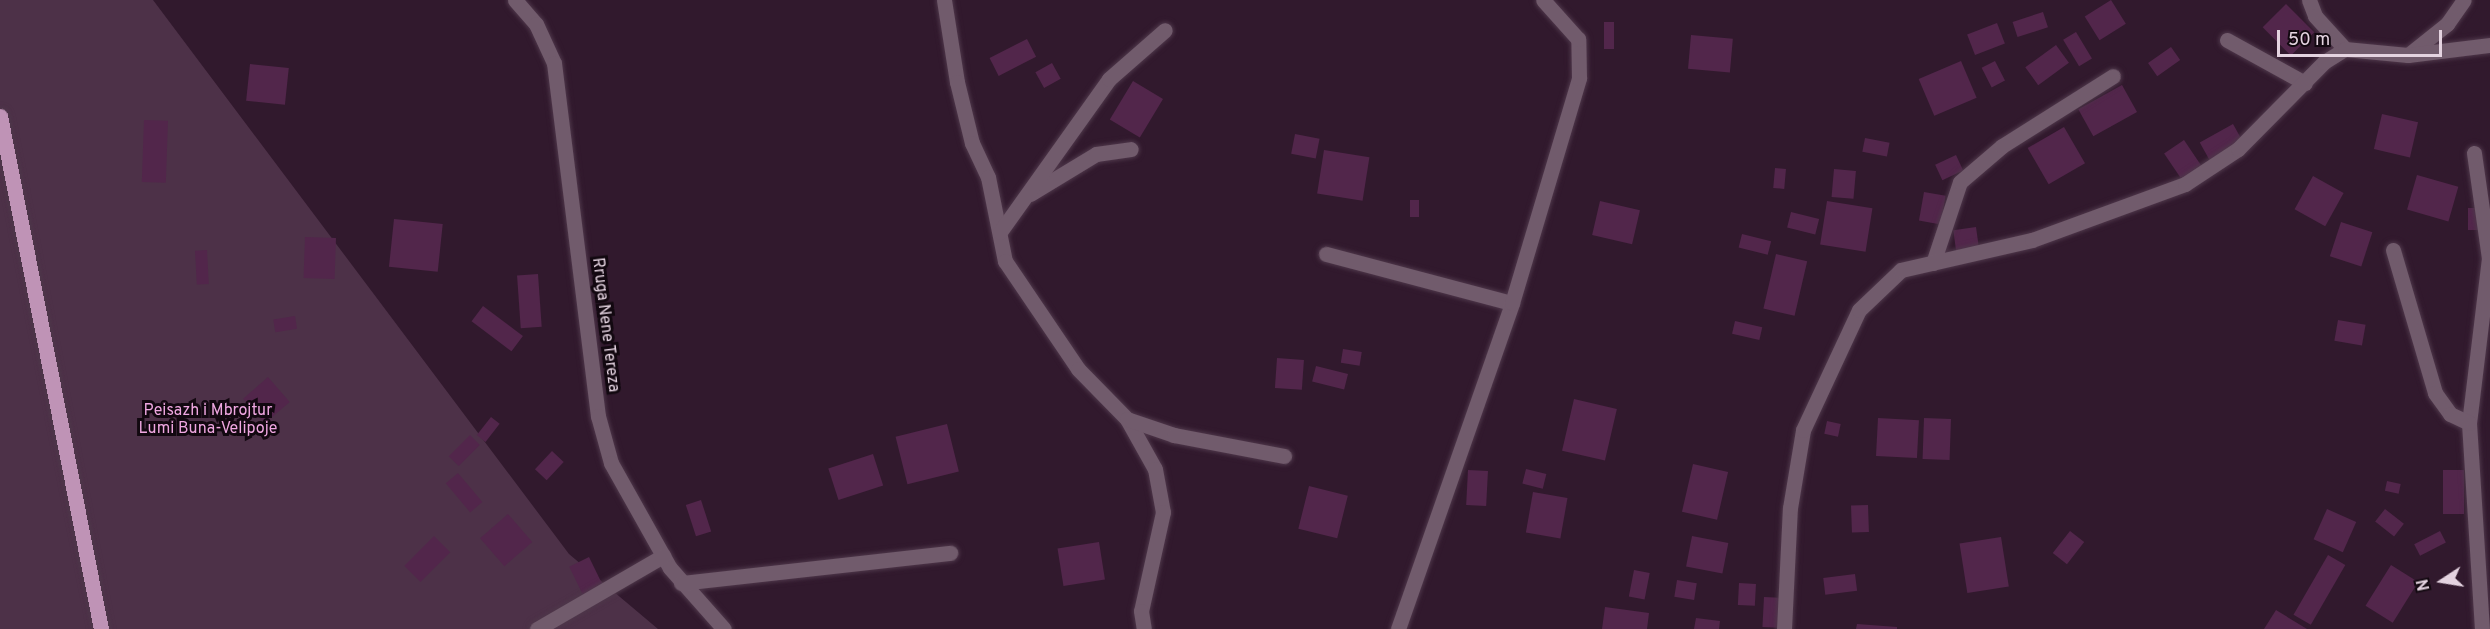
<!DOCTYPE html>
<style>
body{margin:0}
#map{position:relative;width:2490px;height:629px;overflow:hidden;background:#31192d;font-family:Overpass,sans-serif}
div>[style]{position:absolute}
.green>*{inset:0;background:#4d3148}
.building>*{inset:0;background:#52264b;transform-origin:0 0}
.roads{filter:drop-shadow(0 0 2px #4e374a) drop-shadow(0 0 2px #4e374a)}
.minor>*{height:15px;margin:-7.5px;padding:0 7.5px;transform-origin:7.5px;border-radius:7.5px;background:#715b6c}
.major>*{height:15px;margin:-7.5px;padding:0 7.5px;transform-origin:7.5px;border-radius:7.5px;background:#bf93b6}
span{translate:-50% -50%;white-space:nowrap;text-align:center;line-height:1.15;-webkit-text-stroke:6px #120810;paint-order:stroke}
.street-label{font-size:16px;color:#e4d3e0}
.park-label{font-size:16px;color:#efa7e1}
.north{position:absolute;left:2412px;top:551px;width:60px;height:60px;-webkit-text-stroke:4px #120810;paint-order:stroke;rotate:258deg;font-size:16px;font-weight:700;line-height:24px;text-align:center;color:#e4d3e0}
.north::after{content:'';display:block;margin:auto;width:21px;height:27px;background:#e4d3e0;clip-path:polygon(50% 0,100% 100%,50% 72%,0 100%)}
.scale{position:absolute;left:2277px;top:30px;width:165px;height:27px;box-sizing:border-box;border:3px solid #e4d3e0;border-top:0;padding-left:8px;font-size:18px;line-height:21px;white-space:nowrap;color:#e4d3e0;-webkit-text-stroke:4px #120810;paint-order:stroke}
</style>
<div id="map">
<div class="green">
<div style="clip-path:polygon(0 0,153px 0,569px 554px,658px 629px,0 629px)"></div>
</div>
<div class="building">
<div style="left:2111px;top:0;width:28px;height:31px;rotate:58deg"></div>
<div style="left:2286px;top:4px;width:40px;height:33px;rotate:45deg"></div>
<div style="left:2043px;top:12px;width:16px;height:32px;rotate:72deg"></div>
<div style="left:1604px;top:22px;width:10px;height:27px"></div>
<div style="left:1997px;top:23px;width:22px;height:32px;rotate:69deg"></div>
<div style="left:2076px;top:32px;width:31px;height:15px;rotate:59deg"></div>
<div style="left:1691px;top:35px;width:42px;height:34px;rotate:5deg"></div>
<div style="left:1027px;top:39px;width:20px;height:42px;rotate:63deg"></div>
<div style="left:2056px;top:45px;width:22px;height:38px;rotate:54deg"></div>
<div style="left:2171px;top:47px;width:16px;height:28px;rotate:55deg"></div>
<div style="left:1961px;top:61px;width:40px;height:46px;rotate:67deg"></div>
<div style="left:1995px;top:61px;width:22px;height:15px;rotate:63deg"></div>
<div style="left:1052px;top:63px;width:18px;height:19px;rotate:61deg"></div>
<div style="left:250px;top:64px;width:39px;height:37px;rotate:6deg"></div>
<div style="left:1133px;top:81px;width:35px;height:45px;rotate:31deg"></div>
<div style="left:2122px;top:85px;width:31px;height:50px;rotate:61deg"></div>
<div style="left:2382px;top:114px;width:37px;height:36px;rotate:13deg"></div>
<div style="left:144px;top:120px;width:24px;height:62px;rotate:2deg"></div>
<div style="left:2233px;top:124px;width:21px;height:38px;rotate:61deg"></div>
<div style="left:2064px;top:127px;width:42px;height:42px;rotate:60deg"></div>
<div style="left:1295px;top:134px;width:25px;height:20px;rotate:11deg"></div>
<div style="left:1865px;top:138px;width:25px;height:14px;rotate:11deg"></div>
<div style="left:2184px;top:140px;width:34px;height:24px;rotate:56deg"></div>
<div style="left:1324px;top:150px;width:46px;height:44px;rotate:9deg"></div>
<div style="left:1956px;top:155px;width:17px;height:23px;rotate:65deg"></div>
<div style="left:1775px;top:168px;width:11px;height:20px;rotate:5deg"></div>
<div style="left:1834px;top:169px;width:22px;height:28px;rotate:5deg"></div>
<div style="left:2417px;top:175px;width:43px;height:36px;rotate:16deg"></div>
<div style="left:2313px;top:176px;width:35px;height:38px;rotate:29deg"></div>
<div style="left:1924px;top:192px;width:22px;height:29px;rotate:10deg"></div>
<div style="left:1410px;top:200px;width:9px;height:17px"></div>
<div style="left:1600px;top:201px;width:41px;height:35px;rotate:13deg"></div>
<div style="left:1827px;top:201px;width:46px;height:44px;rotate:9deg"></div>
<div style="left:2468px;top:208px;width:13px;height:22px"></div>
<div style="left:1791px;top:212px;width:29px;height:16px;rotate:14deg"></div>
<div style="left:394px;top:219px;width:49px;height:48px;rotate:6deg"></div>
<div style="left:2341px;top:222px;width:33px;height:36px;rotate:18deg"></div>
<div style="left:1976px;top:227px;width:22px;height:23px;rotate:82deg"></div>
<div style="left:1742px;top:234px;width:30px;height:14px;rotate:14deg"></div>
<div style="left:305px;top:237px;width:31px;height:41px;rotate:2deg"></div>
<div style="left:207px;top:250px;width:34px;height:12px;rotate:87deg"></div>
<div style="left:1776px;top:254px;width:32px;height:56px;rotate:13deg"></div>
<div style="left:538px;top:274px;width:53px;height:21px;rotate:86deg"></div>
<div style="left:483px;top:306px;width:50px;height:19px;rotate:37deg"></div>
<div style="left:295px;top:316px;width:13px;height:22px;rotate:81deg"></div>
<div style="left:2338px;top:320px;width:28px;height:21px;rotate:10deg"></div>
<div style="left:1735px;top:321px;width:28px;height:13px;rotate:13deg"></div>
<div style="left:1343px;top:349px;width:19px;height:14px;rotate:9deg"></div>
<div style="left:1277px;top:358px;width:27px;height:30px;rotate:4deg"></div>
<div style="left:1316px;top:366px;width:33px;height:16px;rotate:14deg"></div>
<div style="left:268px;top:377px;width:33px;height:33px;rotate:49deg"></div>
<div style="left:1574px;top:399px;width:44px;height:53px;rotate:13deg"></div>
<div style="left:491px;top:417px;width:11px;height:23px;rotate:38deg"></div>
<div style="left:1878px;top:418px;width:41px;height:38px;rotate:3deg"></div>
<div style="left:1924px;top:418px;width:27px;height:41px;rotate:2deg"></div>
<div style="left:1827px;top:421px;width:14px;height:13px;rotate:12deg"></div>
<div style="left:947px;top:424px;width:49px;height:53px;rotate:76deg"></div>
<div style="left:470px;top:435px;width:14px;height:30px;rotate:45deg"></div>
<div style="left:552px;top:451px;width:16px;height:25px;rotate:43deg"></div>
<div style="left:873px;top:454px;width:33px;height:47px;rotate:72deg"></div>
<div style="left:1693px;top:464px;width:36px;height:49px;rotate:13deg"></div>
<div style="left:1526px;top:469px;width:21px;height:15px;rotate:14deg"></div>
<div style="left:1468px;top:470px;width:20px;height:35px;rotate:3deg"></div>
<div style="left:2443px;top:470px;width:21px;height:44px"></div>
<div style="left:458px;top:473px;width:38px;height:16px;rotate:50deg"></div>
<div style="left:2387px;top:481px;width:14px;height:10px;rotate:12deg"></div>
<div style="left:1309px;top:486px;width:40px;height:44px;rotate:14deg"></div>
<div style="left:1533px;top:492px;width:35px;height:41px;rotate:10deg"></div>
<div style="left:701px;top:500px;width:33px;height:16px;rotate:72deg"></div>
<div style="left:1868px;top:505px;width:27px;height:17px;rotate:88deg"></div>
<div style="left:2327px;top:509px;width:32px;height:33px;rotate:24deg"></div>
<div style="left:2385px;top:509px;width:24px;height:16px;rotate:38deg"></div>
<div style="left:508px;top:514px;width:37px;height:37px;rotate:49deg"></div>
<div style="left:2070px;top:531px;width:18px;height:28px;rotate:38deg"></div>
<div style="left:2440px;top:531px;width:13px;height:29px;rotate:63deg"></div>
<div style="left:434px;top:536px;width:23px;height:42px;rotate:45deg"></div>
<div style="left:1692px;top:536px;width:37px;height:31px;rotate:11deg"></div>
<div style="left:2001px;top:537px;width:50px;height:42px;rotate:81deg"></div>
<div style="left:1099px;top:542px;width:38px;height:42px;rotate:81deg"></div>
<div style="left:2328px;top:555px;width:20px;height:69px;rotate:30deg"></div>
<div style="left:589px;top:557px;width:34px;height:22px;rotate:64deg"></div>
<div style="left:2391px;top:565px;width:32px;height:48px;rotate:32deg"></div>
<div style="left:1634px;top:570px;width:16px;height:27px;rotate:11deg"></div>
<div style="left:1855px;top:574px;width:17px;height:32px;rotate:83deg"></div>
<div style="left:1677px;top:580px;width:20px;height:17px;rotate:9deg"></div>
<div style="left:1739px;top:583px;width:17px;height:22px;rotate:3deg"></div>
<div style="left:1764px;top:597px;width:17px;height:30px;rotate:3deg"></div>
<div style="clip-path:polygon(1605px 607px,1649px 613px,1647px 629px,1602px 629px)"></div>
<div style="clip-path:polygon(2276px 610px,2307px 629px,2264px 629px)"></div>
<div style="clip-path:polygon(1696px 618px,1720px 621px,1719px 629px,1694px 629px)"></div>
<div style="clip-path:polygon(1857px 624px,1897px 627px,1897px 629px,1856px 629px)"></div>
</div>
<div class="roads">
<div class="minor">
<div style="left:515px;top:0;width:32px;rotate:49deg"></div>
<div style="left:536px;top:24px;width:43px;rotate:65.2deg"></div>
<div style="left:554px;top:63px;width:356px;rotate:82.9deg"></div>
<div style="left:598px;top:416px;width:49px;rotate:74.5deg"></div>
<div style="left:611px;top:463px;width:120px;rotate:60.7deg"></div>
<div style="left:670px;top:568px;width:81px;rotate:48.5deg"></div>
<div style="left:944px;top:0;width:83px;rotate:81deg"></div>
<div style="left:957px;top:82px;width:63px;rotate:76.2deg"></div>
<div style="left:972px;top:143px;width:38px;rotate:65deg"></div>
<div style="left:988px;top:177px;width:86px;rotate:78.6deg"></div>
<div style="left:1005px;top:261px;width:130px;rotate:55.9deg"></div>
<div style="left:1078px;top:369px;width:70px;rotate:45.6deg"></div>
<div style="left:1127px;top:419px;width:57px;rotate:60.8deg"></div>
<div style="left:1155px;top:469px;width:44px;rotate:79.5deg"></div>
<div style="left:1163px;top:512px;width:101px;rotate:102.5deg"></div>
<div style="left:1141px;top:611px;width:18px;rotate:81deg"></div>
<div style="left:2309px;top:0;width:17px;rotate:69deg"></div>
<div style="left:2315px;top:16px;width:45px;rotate:47.7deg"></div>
<div style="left:2227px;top:40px;width:89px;rotate:28.9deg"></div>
<div style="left:2408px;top:55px;width:50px;rotate:-38.5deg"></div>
<div style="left:2447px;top:24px;width:29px;rotate:-55deg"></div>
<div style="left:2474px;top:153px;width:106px;rotate:81.9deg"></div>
<div style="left:2489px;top:258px;width:166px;rotate:96.9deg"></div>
<div style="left:2469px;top:423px;width:206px;rotate:86.4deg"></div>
<div style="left:1030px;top:194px;width:77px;rotate:-31.2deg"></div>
<div style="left:1096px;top:154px;width:35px;rotate:-8deg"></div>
<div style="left:1000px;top:232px;width:188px;rotate:-54.5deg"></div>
<div style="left:1109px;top:79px;width:74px;rotate:-41.2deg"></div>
<div style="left:2393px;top:250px;width:149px;rotate:73.6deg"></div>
<div style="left:2435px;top:393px;width:26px;rotate:54deg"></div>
<div style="left:2450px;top:414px;width:21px;rotate:25deg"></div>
<div style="left:1326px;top:254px;width:192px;rotate:14.8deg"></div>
<div style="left:1933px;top:263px;width:85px;rotate:-71.6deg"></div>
<div style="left:1960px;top:182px;width:55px;rotate:-40.6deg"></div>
<div style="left:2002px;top:146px;width:131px;rotate:-32.2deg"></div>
<div style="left:1127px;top:419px;width:50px;rotate:18.8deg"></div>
<div style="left:1174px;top:435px;width:112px;rotate:10.8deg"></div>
<div style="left:681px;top:583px;width:271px;rotate:-6.4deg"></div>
<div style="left:537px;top:629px;width:146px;rotate:-30.1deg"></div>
<div style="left:1398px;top:629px;width:345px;rotate:-70.7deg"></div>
<div style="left:1512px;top:303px;width:235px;rotate:-73.4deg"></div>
<div style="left:1579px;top:78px;width:39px;rotate:-91deg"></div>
<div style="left:1578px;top:39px;width:52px;rotate:-131.9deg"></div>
<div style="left:1784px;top:629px;width:121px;rotate:-87.2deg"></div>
<div style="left:1790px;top:508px;width:79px;rotate:-80.5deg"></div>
<div style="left:1803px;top:430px;width:132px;rotate:-65deg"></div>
<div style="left:1859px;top:310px;width:58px;rotate:-43.6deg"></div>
<div style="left:1901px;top:270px;width:134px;rotate:-12.9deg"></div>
<div style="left:2032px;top:240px;width:163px;rotate:-20.1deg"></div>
<div style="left:2185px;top:184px;width:64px;rotate:-33.4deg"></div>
<div style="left:2238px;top:149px;width:122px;rotate:-45.3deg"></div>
<div style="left:2324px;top:62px;width:25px;rotate:-32deg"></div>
<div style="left:2345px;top:49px;width:63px;rotate:5.4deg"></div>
<div style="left:2408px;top:55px;width:83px;rotate:-7deg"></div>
</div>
<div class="major">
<div style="left:0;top:116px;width:523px;rotate:78.86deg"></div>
</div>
</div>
<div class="street-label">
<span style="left:605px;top:325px;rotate:83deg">Rruga Nene Tereza</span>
</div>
<div class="park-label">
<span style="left:208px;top:420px">Peisazh i Mbrojtur<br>Lumi Buna-Velipoje</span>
</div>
<div class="north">N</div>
<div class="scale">50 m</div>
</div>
